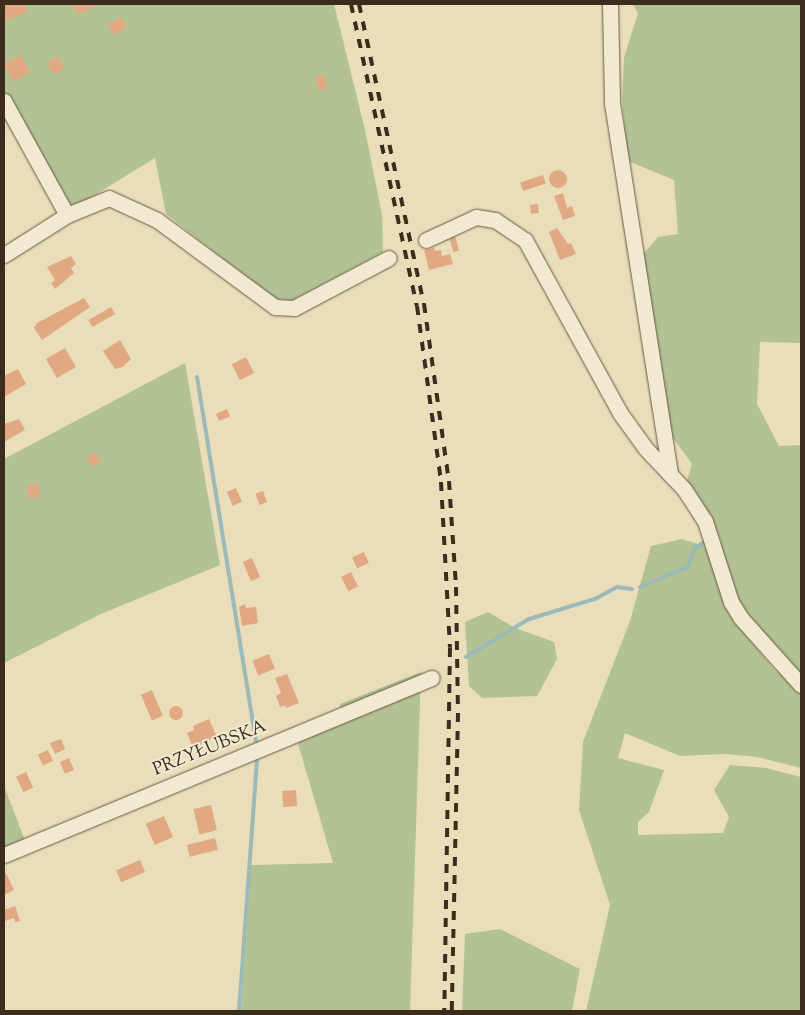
<!DOCTYPE html>
<meta charset="utf-8">
<style>
body{margin:0}
#map{position:relative;width:805px;height:1015px;overflow:hidden;background:#eaddb9;font-family:"Sorts Mill Goudy",serif}
div>[style]{position:absolute}
.green>*{inset:0;background:#b2c293}
.stream>*{height:4px;margin:-2px;padding:0 2px;transform-origin:2px;border-radius:2px;background:#9bbab8}
.building>*{inset:0;background:#e1a982;transform-origin:0 0}
.round{border-radius:50%}
.roads{filter:drop-shadow(0 0 1px #685844) drop-shadow(0 0 1px #685844)}
.minor>*{height:15px;margin:-7.5px;padding:0 7.5px;transform-origin:7.5px;border-radius:7.5px;background:#f1e9d2}
.rail>*{height:4px;margin-top:-2px;transform-origin:0;background:repeating-linear-gradient(90deg,#3c2c1d 0 9px,transparent 0 18px)}
span{translate:-50% -50%;white-space:nowrap;text-align:center;line-height:1.15;-webkit-text-stroke:4px #f1e9d2;paint-order:stroke}
.street-label{font-size:18px;color:#3c2c1d}
.frame{position:absolute;inset:0;border:5px solid #3c2c1d;pointer-events:none}
</style>
<div id="map">
<div class="green">
<div style="clip-path:polygon(4px 4px,334px 4px,365px 130px,382px 215px,383px 252px,291px 301px,273px 298px,166px 214px,155px 158px,72px 209px,4px 91px)"></div>
<div style="clip-path:polygon(633px 4px,801px 4px,801px 343px,760px 342px,757px 404px,779px 446px,801px 445px,801px 768px,757px 757px,726px 754px,680px 756px,625px 733px,618px 758px,664px 770px,649px 812px,638px 822px,638px 835px,723px 833px,729px 817px,714px 790px,730px 765px,766px 768px,801px 777px,801px 1011px,586px 1011px,610px 905px,579px 810px,583px 742px,630px 621px,651px 546px,682px 539px,711px 548px,736px 623px,779px 675px,770px 653px,741px 618px,725px 568px,720px 538px,685px 487px,692px 464px,671px 435px,643px 254px,658px 237px,678px 234px,674px 180px,628px 161px,622px 101px,624px 58px,638px 13px)"></div>
<div style="clip-path:polygon(185px 363px,220px 565px,101px 614px,4px 663px,4px 459px)"></div>
<div style="clip-path:polygon(488px 612px,515px 628px,554px 642px,557px 659px,537px 696px,482px 698px,469px 686px,465px 622px)"></div>
<div style="clip-path:polygon(421px 672px,410px 1011px,241px 1011px,251px 865px,333px 863px,297px 740px,341px 720px,340px 704px)"></div>
<div style="clip-path:polygon(4px 786px,26px 843px,4px 852px)"></div>
<div style="clip-path:polygon(500px 929px,580px 969px,572px 1011px,462px 1011px,465px 934px)"></div>
</div>
<div class="stream">
<div style="left:197px;top:377px;width:369px;rotate:80.8deg"></div>
<div style="left:640px;top:587px;width:51px;rotate:-23.1deg"></div>
<div style="left:687px;top:567px;width:21px;rotate:-67deg"></div>
<div style="left:695px;top:548px;width:9px;rotate:-32deg"></div>
<div style="left:703px;top:543px;width:6px"></div>
<div style="left:466px;top:657px;width:74px;rotate:-31.1deg"></div>
<div style="left:529px;top:619px;width:69px;rotate:-16.9deg"></div>
<div style="left:595px;top:599px;width:25px;rotate:-29deg"></div>
<div style="left:617px;top:587px;width:15px;rotate:8deg"></div>
<div style="left:239px;top:1011px;width:251px;rotate:-85.9deg"></div>
</div>
<div class="building">
<div style="clip-path:polygon(4px 4px,25px 4px,28px 12px,4px 22px)"></div>
<div style="clip-path:polygon(73px 4px,94px 4px,95px 7px,77px 14px)"></div>
<div style="left:121px;top:17px;width:12px;height:15px;rotate:59deg"></div>
<div style="left:20px;top:55px;width:20px;height:19px;rotate:60deg"></div>
<div style="left:58px;top:56px;width:14px;height:13px;rotate:60deg"></div>
<div style="left:325px;top:75px;width:14px;height:9px;rotate:82deg"></div>
<div class="round" style="left:549px;top:170px;width:18px;height:18px"></div>
<div style="left:543px;top:175px;width:9px;height:24px;rotate:72deg"></div>
<div style="clip-path:polygon(563px 193px,567px 208px,572px 206px,575px 216px,563px 220px,554px 196px)"></div>
<div style="left:538px;top:204px;width:9px;height:8px;rotate:84deg"></div>
<div style="clip-path:polygon(557px 228px,568px 244px,571px 243px,576px 254px,560px 260px,549px 232px)"></div>
<div style="left:455px;top:236px;width:15px;height:6px;rotate:74deg"></div>
<div style="clip-path:polygon(434px 248px,435px 251px,441px 250px,442px 256px,450px 254px,453px 264px,429px 270px,424px 250px)"></div>
<div style="clip-path:polygon(71px 256px,76px 264px,71px 268px,74px 273px,55px 289px,51px 283px,55px 280px,47px 267px)"></div>
<div style="clip-path:polygon(84px 298px,90px 307px,42px 340px,34px 328px,37px 323px)"></div>
<div style="left:111px;top:307px;width:8px;height:26px;rotate:60deg"></div>
<div style="clip-path:polygon(120px 340px,131px 359px,123px 367px,115px 369px,103px 351px)"></div>
<div style="left:65px;top:348px;width:22px;height:22px;rotate:60deg"></div>
<div style="left:246px;top:357px;width:18px;height:16px;rotate:63deg"></div>
<div style="clip-path:polygon(18px 369px,26px 384px,4px 397px,4px 376px)"></div>
<div style="left:227px;top:409px;width:8px;height:12px;rotate:67deg"></div>
<div style="clip-path:polygon(19px 419px,25px 430px,4px 442px,4px 424px)"></div>
<div style="left:94px;top:452px;width:11px;height:10px;rotate:49deg"></div>
<div style="left:39px;top:484px;width:13px;height:12px;rotate:86deg"></div>
<div style="left:236px;top:488px;width:15px;height:10px;rotate:67deg"></div>
<div style="left:263px;top:491px;width:12px;height:8px;rotate:70deg"></div>
<div style="left:364px;top:552px;width:12px;height:13px;rotate:66deg"></div>
<div style="left:252px;top:558px;width:21px;height:10px;rotate:67deg"></div>
<div style="left:351px;top:572px;width:16px;height:11px;rotate:63deg"></div>
<div style="clip-path:polygon(245px 604px,246px 608px,256px 607px,258px 623px,242px 626px,239px 607px)"></div>
<div style="left:269px;top:654px;width:16px;height:18px;rotate:68deg"></div>
<div style="clip-path:polygon(287px 674px,299px 703px,286px 708px,285px 705px,280px 707px,276px 696px,281px 693px,275px 678px)"></div>
<div style="left:152px;top:690px;width:28px;height:12px;rotate:67deg"></div>
<div class="round" style="left:169px;top:706px;width:14px;height:14px"></div>
<div style="clip-path:polygon(209px 719px,217px 737px,193px 748px,187px 733px,194px 730px,193px 726px)"></div>
<div style="clip-path:polygon(61px 739px,65px 749px,55px 754px,50px 743px)"></div>
<div style="left:48px;top:750px;width:12px;height:11px;rotate:66deg"></div>
<div style="left:69px;top:758px;width:13px;height:10px;rotate:67deg"></div>
<div style="left:26px;top:772px;width:17px;height:11px;rotate:65deg"></div>
<div style="left:296px;top:790px;width:16px;height:14px;rotate:86deg"></div>
<div style="left:211px;top:805px;width:26px;height:18px;rotate:77deg"></div>
<div style="left:164px;top:816px;width:23px;height:20px;rotate:67deg"></div>
<div style="left:215px;top:838px;width:12px;height:29px;rotate:76deg"></div>
<div style="left:140px;top:860px;width:13px;height:26px;rotate:67deg"></div>
<div style="clip-path:polygon(6px 873px,14px 890px,4px 895px,4px 875px)"></div>
<div style="clip-path:polygon(15px 906px,20px 921px,15px 922px,14px 918px,5px 921px,4px 910px)"></div>
</div>
<div class="roads">
<div class="minor">
<div style="left:610px;top:4px;width:99px;rotate:88.8deg"></div>
<div style="left:612px;top:103px;width:376px;rotate:81.1deg"></div>
<div style="left:4px;top:101px;width:130px;rotate:61.1deg"></div>
<div style="left:426px;top:240px;width:55px;rotate:-24.7deg"></div>
<div style="left:476px;top:217px;width:19px;rotate:9deg"></div>
<div style="left:495px;top:220px;width:36px;rotate:34deg"></div>
<div style="left:525px;top:240px;width:197px;rotate:61.2deg"></div>
<div style="left:620px;top:413px;width:44px;rotate:54.2deg"></div>
<div style="left:646px;top:449px;width:55px;rotate:46.5deg"></div>
<div style="left:684px;top:489px;width:38px;rotate:57deg"></div>
<div style="left:705px;top:521px;width:85px;rotate:72.2deg"></div>
<div style="left:731px;top:602px;width:19px;rotate:58deg"></div>
<div style="left:741px;top:618px;width:90px;rotate:48.2deg"></div>
<div style="left:4px;top:255px;width:75px;rotate:-32.4deg"></div>
<div style="left:67px;top:215px;width:45px;rotate:-22deg"></div>
<div style="left:109px;top:198px;width:53px;rotate:24.6deg"></div>
<div style="left:157px;top:220px;width:147px;rotate:36.4deg"></div>
<div style="left:275px;top:307px;width:19px;rotate:3deg"></div>
<div style="left:294px;top:308px;width:107px;rotate:-27.8deg"></div>
<div style="left:4px;top:855px;width:463px;rotate:-22.5deg"></div>
</div>
</div>
<div class="rail">
<div style="left:351px;top:4px;width:309px;rotate:77.7deg"></div>
<div style="left:417px;top:306px;width:178px;rotate:82.2deg"></div>
<div style="left:441px;top:482px;width:166px;rotate:86.9deg"></div>
<div style="left:450px;top:648px;width:363px;rotate:90.9deg"></div>
<div style="left:359px;top:4px;width:307px;rotate:77.8deg"></div>
<div style="left:424px;top:304px;width:179px;rotate:82deg"></div>
<div style="left:449px;top:481px;width:106px;rotate:86.2deg"></div>
<div style="left:456px;top:587px;width:126px;rotate:89.1deg"></div>
<div style="left:458px;top:713px;width:298px;rotate:91.2deg"></div>
</div>
<div class="street-label">
<span style="left:210px;top:749px;rotate:-22deg">PRZYŁUBSKA</span>
</div>
<div class="frame"></div>
</div>
